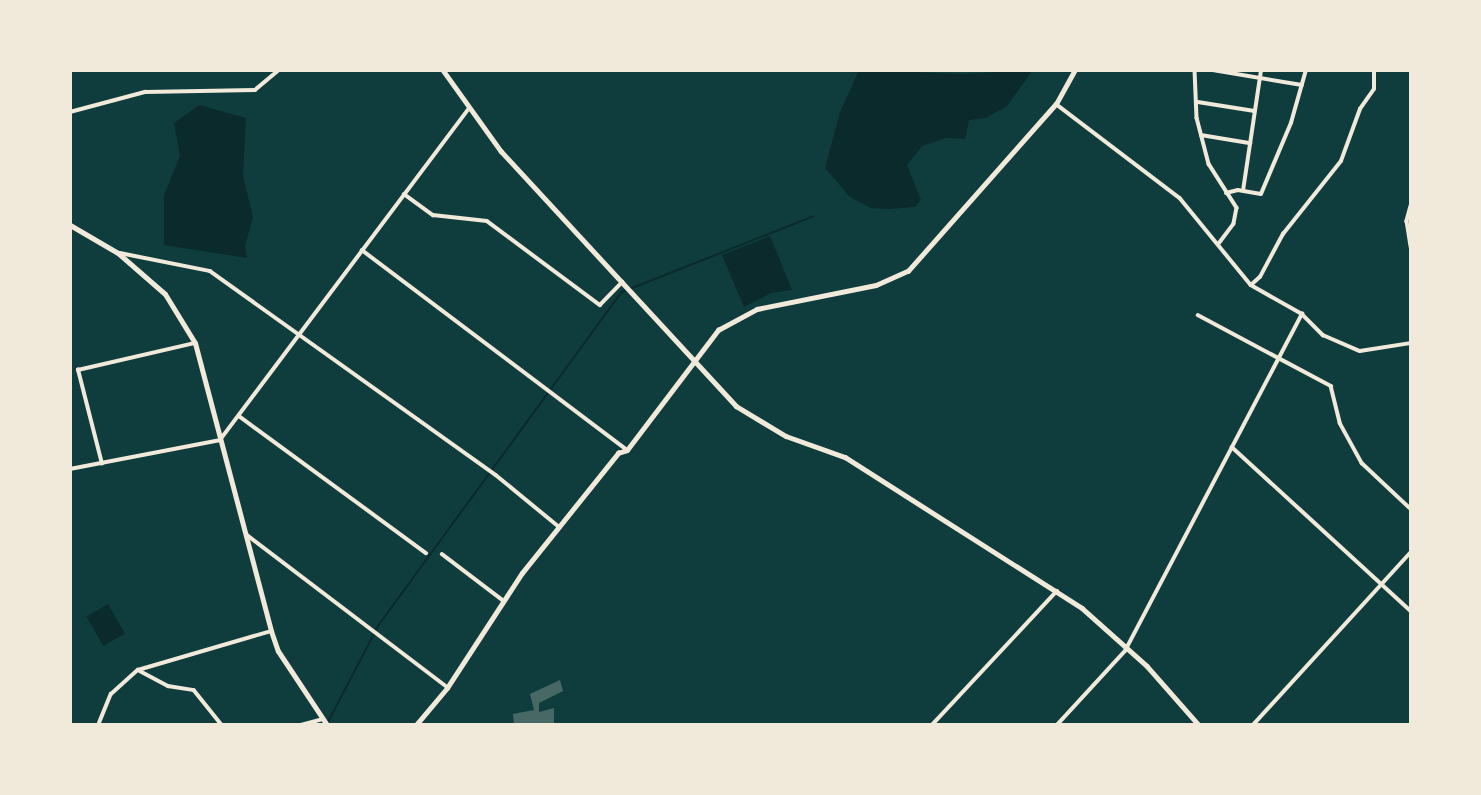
<!DOCTYPE html>
<style>
body{margin:0}
#map{position:relative;width:1481px;height:795px;overflow:hidden;background:#0f3d3e;font-family:Lato,sans-serif}
div>[style]{position:absolute}
.water>*{inset:0;background:#0a2a2b;transform-origin:0 0}
.stream>*{height:2px;margin:-1px;padding:0 1px;transform-origin:1px;border-radius:1px;background:#0a2a2b}
.building>*{inset:0;background:#486865}
.minor>*{height:3.5px;margin:-1.75px;padding:0 1.75px;transform-origin:1.75px;border-radius:1.75px;background:#f1e9da}
.tertiary>*{height:4.5px;margin:-2.25px;padding:0 2.25px;transform-origin:2.25px;border-radius:2.25px;background:#f1e9da}
.primary>*{height:5px;margin:-2.5px;padding:0 2.5px;transform-origin:2.5px;border-radius:2.5px;background:#f1e9da}
span{translate:-50% -50%;white-space:nowrap;text-align:center;line-height:1.15;-webkit-text-stroke:7px #f1e9da;paint-order:stroke}
.frame{position:absolute;inset:0;border:72px solid #f1e9da;pointer-events:none}
</style>
<div id="map">
<div class="water">
<div style="clip-path:polygon(859px 70px,963px 74px,1033px 70px,1007px 106px,986px 118px,969px 120px,965px 139px,946px 138px,922px 146px,907px 165px,921px 200px,915px 207px,889px 209px,871px 208px,850px 197px,825px 168px,840px 112px)"></div>
<div style="clip-path:polygon(199px 105px,246px 118px,243px 176px,253px 217px,245px 246px,247px 258px,164px 245px,164px 195px,180px 156px,174px 123px)"></div>
<div style="clip-path:polygon(770px 236px,792px 290px,771px 293px,744px 307px,722px 255px)"></div>
<div style="left:108px;top:604px;width:34px;height:25px;rotate:60deg"></div>
</div>
<div class="stream">
<div style="left:327px;top:724px;width:110px;rotate:-62.5deg"></div>
<div style="left:378px;top:626px;width:414px;rotate:-53.9deg"></div>
<div style="left:622px;top:292px;width:206px;rotate:-21.6deg"></div>
</div>
<div class="building">
<div style="clip-path:polygon(560px 680px,563px 691px,539px 703px,539px 712px,554px 708px,554px 725px,514px 725px,513px 714px,534px 710px,530px 694px)"></div>
</div>
<div class="minor">
<div style="left:1195px;top:70px;width:48px;rotate:87.6deg"></div>
<div style="left:1197px;top:118px;width:48px;rotate:75.4deg"></div>
<div style="left:1209px;top:164px;width:52px;rotate:57.5deg"></div>
<div style="left:1237px;top:208px;width:16px;rotate:101deg"></div>
<div style="left:1234px;top:224px;width:25px;rotate:127deg"></div>
<div style="left:1213px;top:70px;width:90px;rotate:9.6deg"></div>
<div style="left:1198px;top:102px;width:57px;rotate:9.1deg"></div>
<div style="left:1056px;top:104px;width:156px;rotate:37.2deg"></div>
<div style="left:1180px;top:198px;width:112px;rotate:50.8deg"></div>
<div style="left:1251px;top:285px;width:59px;rotate:29.6deg"></div>
<div style="left:1302px;top:314px;width:30px;rotate:45deg"></div>
<div style="left:1323px;top:335px;width:40px;rotate:23.4deg"></div>
<div style="left:1360px;top:351px;width:52px;rotate:-8.9deg"></div>
<div style="left:70px;top:112px;width:78px;rotate:-14.9deg"></div>
<div style="left:145px;top:92px;width:110px;rotate:-1deg"></div>
<div style="left:255px;top:90px;width:31px;rotate:-40deg"></div>
<div style="left:1201px;top:135px;width:50px;rotate:9.3deg"></div>
<div style="left:1243px;top:191px;width:122px;rotate:-81.5deg"></div>
<div style="left:1226px;top:193px;width:12px;rotate:-14deg"></div>
<div style="left:1238px;top:190px;width:23px;rotate:10deg"></div>
<div style="left:1261px;top:194px;width:77px;rotate:-67.1deg"></div>
<div style="left:1291px;top:123px;width:55px;rotate:-74.2deg"></div>
<div style="left:404px;top:194px;width:36px;rotate:36deg"></div>
<div style="left:433px;top:215px;width:54px;rotate:6.3deg"></div>
<div style="left:487px;top:221px;width:141px;rotate:36.6deg"></div>
<div style="left:600px;top:305px;width:32px;rotate:-46deg"></div>
<div style="left:1411px;top:206px;width:16px;rotate:105deg"></div>
<div style="left:1407px;top:221px;width:26px;rotate:81deg"></div>
<div style="left:362px;top:250px;width:332px;rotate:37deg"></div>
<div style="left:120px;top:253px;width:92px;rotate:11.3deg"></div>
<div style="left:210px;top:271px;width:351px;rotate:35.5deg"></div>
<div style="left:496px;top:475px;width:80px;rotate:39.4deg"></div>
<div style="left:1251px;top:285px;width:12px;rotate:-42deg"></div>
<div style="left:1260px;top:277px;width:49px;rotate:-61.9deg"></div>
<div style="left:1283px;top:234px;width:93px;rotate:-51.5deg"></div>
<div style="left:1341px;top:161px;width:55px;rotate:-69.9deg"></div>
<div style="left:1360px;top:109px;width:24px;rotate:-55deg"></div>
<div style="left:1374px;top:89px;width:19px;rotate:-90deg"></div>
<div style="left:1198px;top:315px;width:151px;rotate:28.1deg"></div>
<div style="left:1331px;top:386px;width:38px;rotate:76deg"></div>
<div style="left:1340px;top:423px;width:46px;rotate:61.2deg"></div>
<div style="left:1362px;top:463px;width:67px;rotate:43.2deg"></div>
<div style="left:239px;top:416px;width:232px;rotate:36.2deg"></div>
<div style="left:1232px;top:447px;width:243px;rotate:42.5deg"></div>
<div style="left:102px;top:464px;width:97px;rotate:-104.3deg"></div>
<div style="left:78px;top:370px;width:120px;rotate:-13deg"></div>
<div style="left:70px;top:469px;width:153px;rotate:-10.9deg"></div>
<div style="left:220px;top:440px;width:415px;rotate:-53.1deg"></div>
<div style="left:247px;top:535px;width:251px;rotate:37.2deg"></div>
<div style="left:442px;top:554px;width:78px;rotate:37.2deg"></div>
<div style="left:140px;top:671px;width:32px;rotate:28deg"></div>
<div style="left:168px;top:686px;width:26px;rotate:9deg"></div>
<div style="left:194px;top:690px;width:45px;rotate:51.3deg"></div>
<div style="left:99px;top:723px;width:31px;rotate:-68deg"></div>
<div style="left:111px;top:694px;width:36px;rotate:-42deg"></div>
<div style="left:138px;top:670px;width:139px;rotate:-16.3deg"></div>
<div style="left:301px;top:725px;width:23px;rotate:-15deg"></div>
<div style="left:932px;top:725px;width:183px;rotate:-47deg"></div>
<div style="left:1057px;top:725px;width:100px;rotate:-47.4deg"></div>
<div style="left:1125px;top:651px;width:381px;rotate:-62.3deg"></div>
<div style="left:1253px;top:725px;width:234px;rotate:-47.6deg"></div>
</div>
<div class="tertiary">
<div style="left:443px;top:70px;width:100px;rotate:54.4deg"></div>
<div style="left:501px;top:151px;width:347px;rotate:47.3deg"></div>
<div style="left:736px;top:406px;width:58px;rotate:31deg"></div>
<div style="left:786px;top:436px;width:63px;rotate:19.6deg"></div>
<div style="left:845px;top:457px;width:281px;rotate:32.5deg"></div>
<div style="left:1082px;top:608px;width:87px;rotate:41.7deg"></div>
<div style="left:1147px;top:666px;width:79px;rotate:48.6deg"></div>
<div style="left:416px;top:725px;width:48px;rotate:-50deg"></div>
<div style="left:447px;top:688px;width:137px;rotate:-56.9deg"></div>
<div style="left:522px;top:573px;width:154px;rotate:-51.3deg"></div>
<div style="left:618px;top:453px;width:9px;rotate:-18deg"></div>
<div style="left:627px;top:450px;width:151px;rotate:-52.8deg"></div>
<div style="left:718px;top:330px;width:44px;rotate:-28.3deg"></div>
<div style="left:757px;top:309px;width:121px;rotate:-11.4deg"></div>
<div style="left:876px;top:285px;width:35px;rotate:-24deg"></div>
<div style="left:908px;top:271px;width:223px;rotate:-48.5deg"></div>
<div style="left:1056px;top:104px;width:39px;rotate:-61deg"></div>
</div>
<div class="primary">
<div style="left:70px;top:225px;width:56px;rotate:30.3deg"></div>
<div style="left:118px;top:253px;width:62px;rotate:41.1deg"></div>
<div style="left:165px;top:294px;width:57px;rotate:58.5deg"></div>
<div style="left:195px;top:343px;width:298px;rotate:75.2deg"></div>
<div style="left:271px;top:631px;width:21px;rotate:71deg"></div>
<div style="left:278px;top:651px;width:89px;rotate:56.5deg"></div>
</div>
<div class="frame"></div>
</div>
